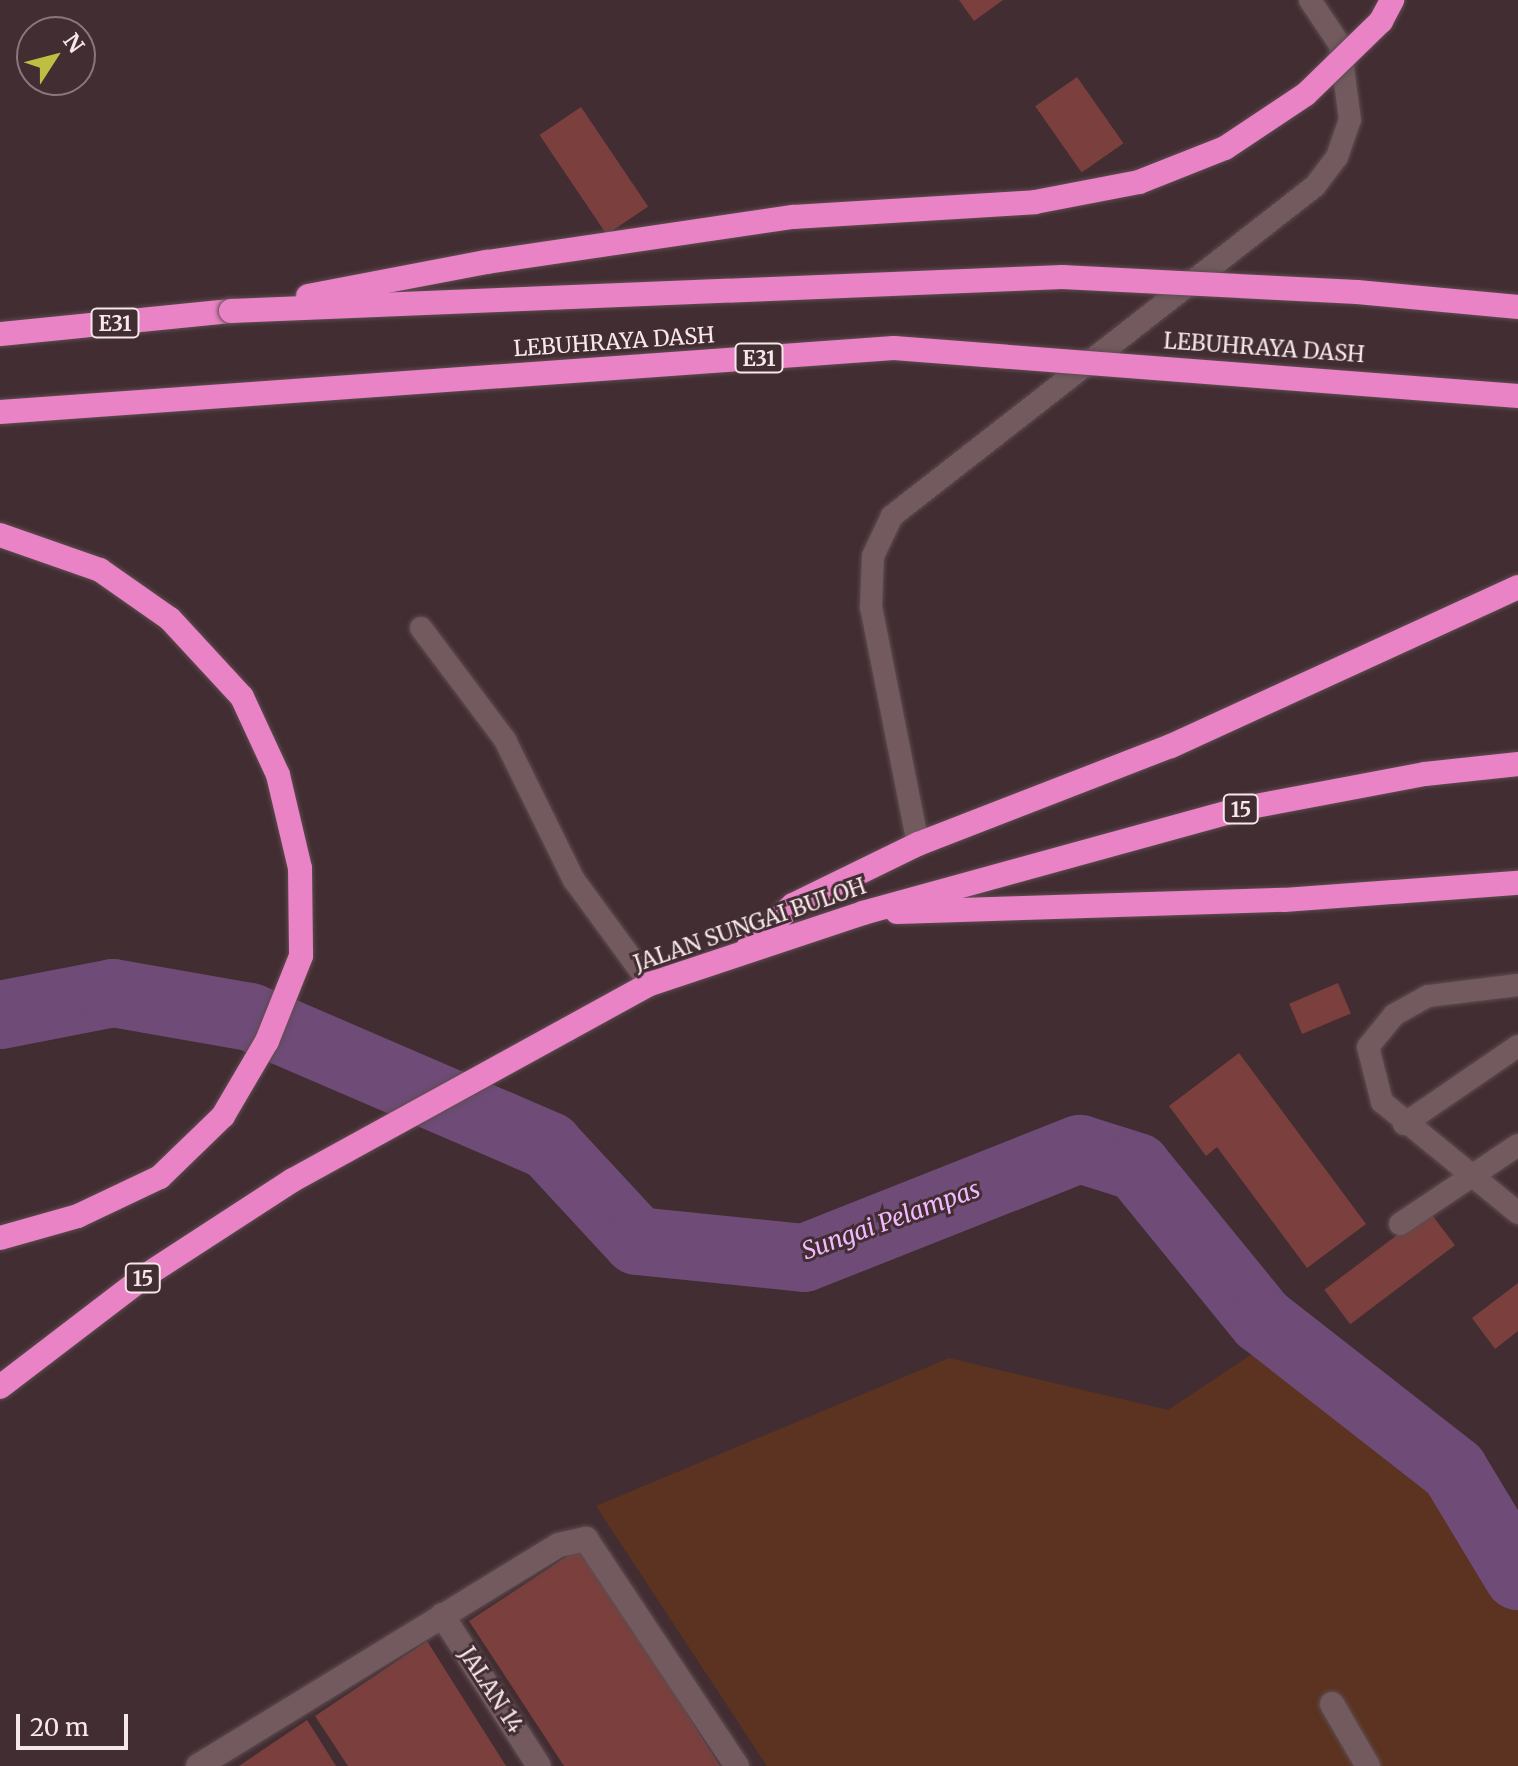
<!DOCTYPE html>
<style>
body{margin:0}
#map{position:relative;width:1518px;height:1766px;overflow:hidden;background:#422d32;font-family:Merriweather,serif}
div>[style]{position:absolute}
.green>*{inset:0;background:#5b3320}
.river>*{height:68px;margin:-34px;padding:0 34px;transform-origin:34px;border-radius:34px;background:#6f4b77}
.building>*{inset:0;background:#7b403d;transform-origin:0 0}
.roads{filter:drop-shadow(0 0 2px #5e4c50) drop-shadow(0 0 2px #5e4c50)}
.lane>*{height:22px;margin:-11px;padding:0 11px;transform-origin:11px;border-radius:11px;background:#725a5f}
.street>*{height:24px;margin:-12px;padding:0 12px;transform-origin:12px;border-radius:12px;background:#725a5f}
.highway>*{height:24px;margin:-12px;padding:0 12px;transform-origin:12px;border-radius:12px;background:#ea82c6}
.bridges{filter:drop-shadow(0 0 2px #5e4c50) drop-shadow(0 0 2px #5e4c50)}
.highway-bridge>*{height:24px;margin:-12px;padding:0 12px;transform-origin:12px;border-radius:12px;background:#ea82c6}
span{translate:-50% -50%;white-space:nowrap;text-align:center;line-height:1.15;-webkit-text-stroke:6px #422d32;paint-order:stroke}
.shield-label span{padding:2px 6px;background:#422d32;border:2px solid;border-radius:6px;-webkit-text-stroke-width:0}
.shield-label{font-size:20px;color:#f6e7ea;font-weight:700}
.street-label{font-size:22px;color:#f6e7ea}
.water-label{font-size:24px;color:#f2b9ff;font-style:italic}
.north{position:absolute;left:16px;top:16px;width:80px;height:80px;box-sizing:border-box;background:#422d32;border:2px solid #8a777c;border-radius:50%;rotate:54deg;font-size:22px;font-weight:700;line-height:32px;text-align:center;color:#f6e7ea}
.north::after{content:'';display:block;margin:auto;width:28px;height:36px;background:#bdbf43;clip-path:polygon(50% 0,100% 100%,50% 72%,0 100%)}
.scale{position:absolute;left:16px;top:1714px;width:112px;height:36px;box-sizing:border-box;border:4px solid #f6e7ea;border-top:0;padding-left:10px;font-size:24px;line-height:28px;white-space:nowrap;color:#f6e7ea;-webkit-text-stroke:6px #422d32;paint-order:stroke}
</style>
<div id="map">
<div class="green">
<div style="clip-path:polygon(1267px 1344px,1443px 1492px,1518px 1604px,1518px 1766px,767px 1766px,596px 1506px,949px 1358px,1168px 1410px)"></div>
</div>
<div class="river">
<div style="left:0;top:1015px;width:115px;rotate:-11deg"></div>
<div style="left:113px;top:993px;width:139px;rotate:9.9deg"></div>
<div style="left:250px;top:1017px;width:326px;rotate:23.3deg"></div>
<div style="left:549px;top:1146px;width:129px;rotate:47.2deg"></div>
<div style="left:637px;top:1241px;width:168px;rotate:5.8deg"></div>
<div style="left:804px;top:1258px;width:297px;rotate:-21.6deg"></div>
<div style="left:1080px;top:1149px;width:60px;rotate:17.5deg"></div>
<div style="left:1137px;top:1167px;width:198px;rotate:50.8deg"></div>
<div style="left:1262px;top:1320px;width:244px;rotate:38deg"></div>
<div style="left:1454px;top:1470px;width:124px;rotate:58.9deg"></div>
</div>
<div class="building">
<div style="clip-path:polygon(959px 0,1003px 0,974px 21px)"></div>
<div style="left:1077px;top:77px;width:81px;height:51px;rotate:55deg"></div>
<div style="left:581px;top:107px;width:120px;height:50px;rotate:56deg"></div>
<div style="left:1338px;top:983px;width:33px;height:53px;rotate:67deg"></div>
<div style="clip-path:polygon(1239px 1053px,1366px 1224px,1307px 1268px,1217px 1147px,1206px 1156px,1169px 1106px)"></div>
<div style="left:1429px;top:1211px;width:43px;height:131px;rotate:53deg"></div>
<div style="clip-path:polygon(1518px 1283px,1518px 1331px,1495px 1349px,1472px 1318px)"></div>
<div style="clip-path:polygon(581px 1547px,720px 1766px,564px 1766px,469px 1621px)"></div>
<div style="clip-path:polygon(427px 1641px,506px 1766px,348px 1766px,315px 1716px)"></div>
<div style="clip-path:polygon(307px 1720px,336px 1766px,239px 1766px)"></div>
</div>
<div class="roads">
<div class="lane">
<div style="left:421px;top:628px;width:140px;rotate:53.1deg"></div>
<div style="left:505px;top:740px;width:156px;rotate:63.8deg"></div>
<div style="left:574px;top:880px;width:129px;rotate:53.8deg"></div>
<div style="left:918px;top:844px;width:242px;rotate:-101.2deg"></div>
<div style="left:871px;top:607px;width:51px;rotate:-87.8deg"></div>
<div style="left:873px;top:556px;width:44px;rotate:-64.6deg"></div>
<div style="left:892px;top:516px;width:536px;rotate:-37.96deg"></div>
<div style="left:1315px;top:186px;width:36px;rotate:-53deg"></div>
<div style="left:1337px;top:157px;width:39px;rotate:-71deg"></div>
<div style="left:1350px;top:120px;width:76px;rotate:-97.6deg"></div>
<div style="left:1340px;top:45px;width:54px;rotate:-123.7deg"></div>
<div style="left:1518px;top:985px;width:91px;rotate:173deg"></div>
<div style="left:1428px;top:996px;width:39px;rotate:151deg"></div>
<div style="left:1394px;top:1015px;width:41px;rotate:129.1deg"></div>
<div style="left:1368px;top:1047px;width:57px;rotate:75.7deg"></div>
<div style="left:1382px;top:1102px;width:176px;rotate:39.2deg"></div>
<div style="left:1404px;top:1124px;width:138px;rotate:-34.4deg"></div>
<div style="left:1400px;top:1224px;width:142px;rotate:-33.8deg"></div>
</div>
<div class="street">
<div style="left:442px;top:1615px;width:179px;rotate:57.3deg"></div>
<div style="left:1332px;top:1704px;width:72px;rotate:59.9deg"></div>
<div style="left:198px;top:1766px;width:423px;rotate:-31.5deg"></div>
<div style="left:559px;top:1545px;width:28px;rotate:-13deg"></div>
<div style="left:586px;top:1539px;width:273px;rotate:56.4deg"></div>
</div>
<div class="highway">
<div style="left:0;top:334px;width:232px;rotate:-5.7deg"></div>
<div style="left:0;top:535px;width:106px;rotate:19.3deg"></div>
<div style="left:100px;top:570px;width:85px;rotate:35deg"></div>
<div style="left:170px;top:619px;width:106px;rotate:47.3deg"></div>
<div style="left:242px;top:697px;width:86px;rotate:65.2deg"></div>
<div style="left:278px;top:775px;width:96px;rotate:76.7deg"></div>
<div style="left:300px;top:868px;width:88px;rotate:89.3deg"></div>
<div style="left:301px;top:956px;width:92px;rotate:111.8deg"></div>
<div style="left:267px;top:1041px;width:87px;rotate:120.4deg"></div>
<div style="left:223px;top:1116px;width:88px;rotate:135.9deg"></div>
<div style="left:160px;top:1177px;width:91px;rotate:154.6deg"></div>
<div style="left:78px;top:1216px;width:81px;rotate:164.2deg"></div>
<div style="left:897px;top:912px;width:387px;rotate:-1.8deg"></div>
<div style="left:1284px;top:900px;width:235px;rotate:-4.2deg"></div>
<div style="left:749px;top:946px;width:60px;rotate:-43deg"></div>
<div style="left:793px;top:905px;width:139px;rotate:-26deg"></div>
<div style="left:918px;top:844px;width:271px;rotate:-21.2deg"></div>
<div style="left:1171px;top:746px;width:382px;rotate:-24.6deg"></div>
<div style="left:0;top:1387px;width:183px;rotate:-37.4deg"></div>
<div style="left:145px;top:1276px;width:176px;rotate:-33deg"></div>
<div style="left:293px;top:1180px;width:407px;rotate:-28.8deg"></div>
<div style="left:650px;top:984px;width:225px;rotate:-18.4deg"></div>
<div style="left:863px;top:913px;width:396px;rotate:-15.4deg"></div>
<div style="left:1245px;top:808px;width:183px;rotate:-10.7deg"></div>
<div style="left:1425px;top:774px;width:94px;rotate:-6.1deg"></div>
</div>
</div>
<div class="bridges">
<div class="highway-bridge">
<div style="left:308px;top:296px;width:182px;rotate:-10.8deg"></div>
<div style="left:487px;top:262px;width:309px;rotate:-8.4deg"></div>
<div style="left:793px;top:217px;width:242px;rotate:-3.5deg"></div>
<div style="left:1035px;top:202px;width:106px;rotate:-10.9deg"></div>
<div style="left:1139px;top:182px;width:92px;rotate:-21.6deg"></div>
<div style="left:1225px;top:148px;width:97px;rotate:-33.7deg"></div>
<div style="left:1306px;top:94px;width:105px;rotate:-44.2deg"></div>
<div style="left:1381px;top:21px;width:24px;rotate:-62deg"></div>
<div style="left:231px;top:311px;width:832px;rotate:-2.34deg"></div>
<div style="left:1062px;top:277px;width:295px;rotate:2.9deg"></div>
<div style="left:1357px;top:292px;width:162px;rotate:5.3deg"></div>
<div style="left:0;top:412px;width:896px;rotate:-4.09deg"></div>
<div style="left:894px;top:348px;width:626px;rotate:4.4deg"></div>
</div>
</div>
<div class="shield-label">
<span style="left:115px;top:323px">E31</span>
<span style="left:759px;top:358px">E31</span>
<span style="left:1241px;top:809px">15</span>
<span style="left:143px;top:1278px">15</span>
</div>
<div class="street-label">
<span style="left:614px;top:342px;rotate:-4deg">LEBUHRAYA DASH</span>
<span style="left:1264px;top:348px;rotate:4deg">LEBUHRAYA DASH</span>
<span style="left:750px;top:925px;rotate:-19deg">JALAN SUNGAI BULOH</span>
<span style="left:491px;top:1690px;rotate:57deg">JALAN 14</span>
</div>
<div class="water-label">
<span style="left:891px;top:1220px;rotate:-20deg">Sungai Pelampas</span>
</div>
<div class="north">N</div>
<div class="scale">20 m</div>
</div>
